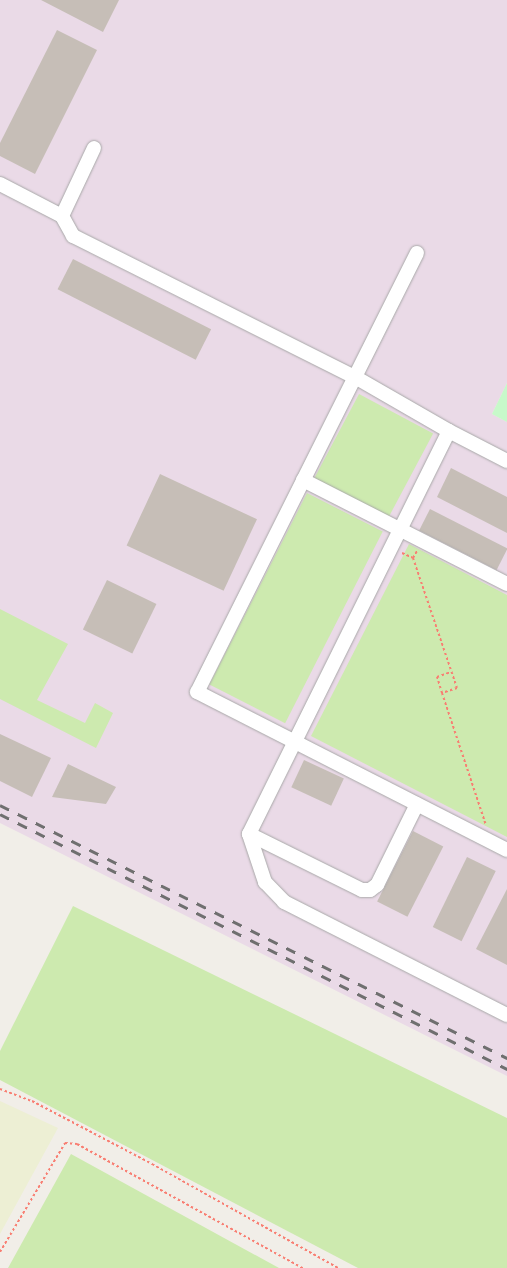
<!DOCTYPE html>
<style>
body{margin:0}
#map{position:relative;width:507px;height:1268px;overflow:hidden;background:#f1eee8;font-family:"Asap Condensed",sans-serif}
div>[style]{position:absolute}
.industrial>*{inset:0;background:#eadae7}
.farmland>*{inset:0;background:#edefd4}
.grass>*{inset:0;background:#cdeaaf;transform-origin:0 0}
.park>*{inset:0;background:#c7f9ca}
.building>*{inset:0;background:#c6beb7;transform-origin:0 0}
.path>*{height:2px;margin-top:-1px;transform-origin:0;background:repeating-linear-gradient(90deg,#f87e72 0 2.5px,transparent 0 5px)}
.roads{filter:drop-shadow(0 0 1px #a8a8a8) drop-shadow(0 0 1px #a8a8a8)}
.minor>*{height:14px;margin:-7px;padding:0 7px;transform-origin:7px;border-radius:7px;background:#fff}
.rail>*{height:3px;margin-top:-1.5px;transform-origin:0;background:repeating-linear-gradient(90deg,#6f6f6f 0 10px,transparent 0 20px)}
span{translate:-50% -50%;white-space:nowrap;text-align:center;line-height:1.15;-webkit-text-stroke:4px #fff;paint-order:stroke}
</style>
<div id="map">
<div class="industrial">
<div style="clip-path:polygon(0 0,507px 0,507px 383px,492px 414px,507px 422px,507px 1076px,0 823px)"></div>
</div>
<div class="farmland">
<div style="clip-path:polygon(0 1101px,58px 1128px,0 1234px)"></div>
</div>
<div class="grass">
<div style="left:359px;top:394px;width:84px;height:95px;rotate:28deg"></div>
<div style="left:307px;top:493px;width:85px;height:215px;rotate:27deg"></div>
<div style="clip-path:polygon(409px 544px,507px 595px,507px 837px,311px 736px)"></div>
<div style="clip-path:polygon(0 609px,68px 644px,37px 700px,85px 723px,95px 703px,113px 713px,96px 748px,0 699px)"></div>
<div style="clip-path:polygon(73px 906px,507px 1118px,507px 1268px,358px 1268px,0 1080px,0 1051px)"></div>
<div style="clip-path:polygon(71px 1154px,279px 1268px,8px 1268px)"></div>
</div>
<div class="park">
<div style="clip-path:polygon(507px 383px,507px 422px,492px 414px)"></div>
</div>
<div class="building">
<div style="clip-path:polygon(41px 0,119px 0,103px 32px)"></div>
<div style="clip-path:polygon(57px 30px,97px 50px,35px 174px,0 156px,0 143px)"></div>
<div style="left:73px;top:259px;width:155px;height:34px;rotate:27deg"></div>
<div style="clip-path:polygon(451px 468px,507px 497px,507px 533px,437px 497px)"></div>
<div style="left:160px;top:474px;width:107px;height:79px;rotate:25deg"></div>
<div style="left:430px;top:509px;width:87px;height:24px;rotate:27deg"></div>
<div style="left:107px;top:580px;width:55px;height:55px;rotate:26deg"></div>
<div style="clip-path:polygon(0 734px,51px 758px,32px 797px,0 781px)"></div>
<div style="left:304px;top:760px;width:44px;height:30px;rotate:25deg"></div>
<div style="clip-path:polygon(68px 764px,116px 787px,106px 804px,52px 797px)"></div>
<div style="left:413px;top:831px;width:34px;height:79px;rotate:27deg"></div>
<div style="left:467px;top:857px;width:32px;height:78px;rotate:26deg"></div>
<div style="clip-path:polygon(507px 889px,507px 965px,476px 949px)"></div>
</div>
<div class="path">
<div style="left:402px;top:553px;width:12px;rotate:24deg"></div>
<div style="left:413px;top:558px;width:8px;rotate:-60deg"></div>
<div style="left:413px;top:558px;width:137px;rotate:71.3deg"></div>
<div style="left:457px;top:688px;width:16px;rotate:162deg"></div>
<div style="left:442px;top:693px;width:139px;rotate:71.6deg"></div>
<div style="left:442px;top:693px;width:17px;rotate:-107deg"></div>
<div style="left:437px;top:677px;width:15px;rotate:-20deg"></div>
<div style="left:0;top:1089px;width:34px;rotate:21deg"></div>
<div style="left:32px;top:1101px;width:136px;rotate:27.7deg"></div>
<div style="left:152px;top:1164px;width:213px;rotate:29.2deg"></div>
<div style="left:0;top:1252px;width:127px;rotate:-59.2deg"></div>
<div style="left:65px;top:1143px;width:12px;rotate:5deg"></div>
<div style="left:77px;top:1144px;width:258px;rotate:28.8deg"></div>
</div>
<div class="roads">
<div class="minor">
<div style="left:94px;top:148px;width:75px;rotate:115.2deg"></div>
<div style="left:62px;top:216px;width:23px;rotate:61deg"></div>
<div style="left:73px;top:236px;width:315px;rotate:26.6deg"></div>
<div style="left:355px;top:377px;width:108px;rotate:29.9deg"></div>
<div style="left:0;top:184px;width:70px;rotate:27.3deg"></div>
<div style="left:417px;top:253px;width:491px;rotate:116.6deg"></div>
<div style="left:197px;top:692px;width:348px;rotate:27deg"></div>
<div style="left:507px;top:461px;width:65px;rotate:-152.7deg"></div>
<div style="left:449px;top:431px;width:450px;rotate:116.4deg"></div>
<div style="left:249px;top:834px;width:51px;rotate:71.6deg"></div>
<div style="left:265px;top:882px;width:28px;rotate:46deg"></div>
<div style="left:284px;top:902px;width:250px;rotate:26.9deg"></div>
<div style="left:303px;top:480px;width:229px;rotate:27deg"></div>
<div style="left:249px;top:834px;width:126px;rotate:26.4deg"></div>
<div style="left:362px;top:890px;width:8px"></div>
<div style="left:370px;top:890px;width:9px;rotate:-36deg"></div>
<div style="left:377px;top:885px;width:90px;rotate:-63.7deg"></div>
</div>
</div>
<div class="rail">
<div style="left:0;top:805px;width:567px;rotate:26.52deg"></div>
<div style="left:0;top:814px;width:568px;rotate:26.7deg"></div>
</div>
</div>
